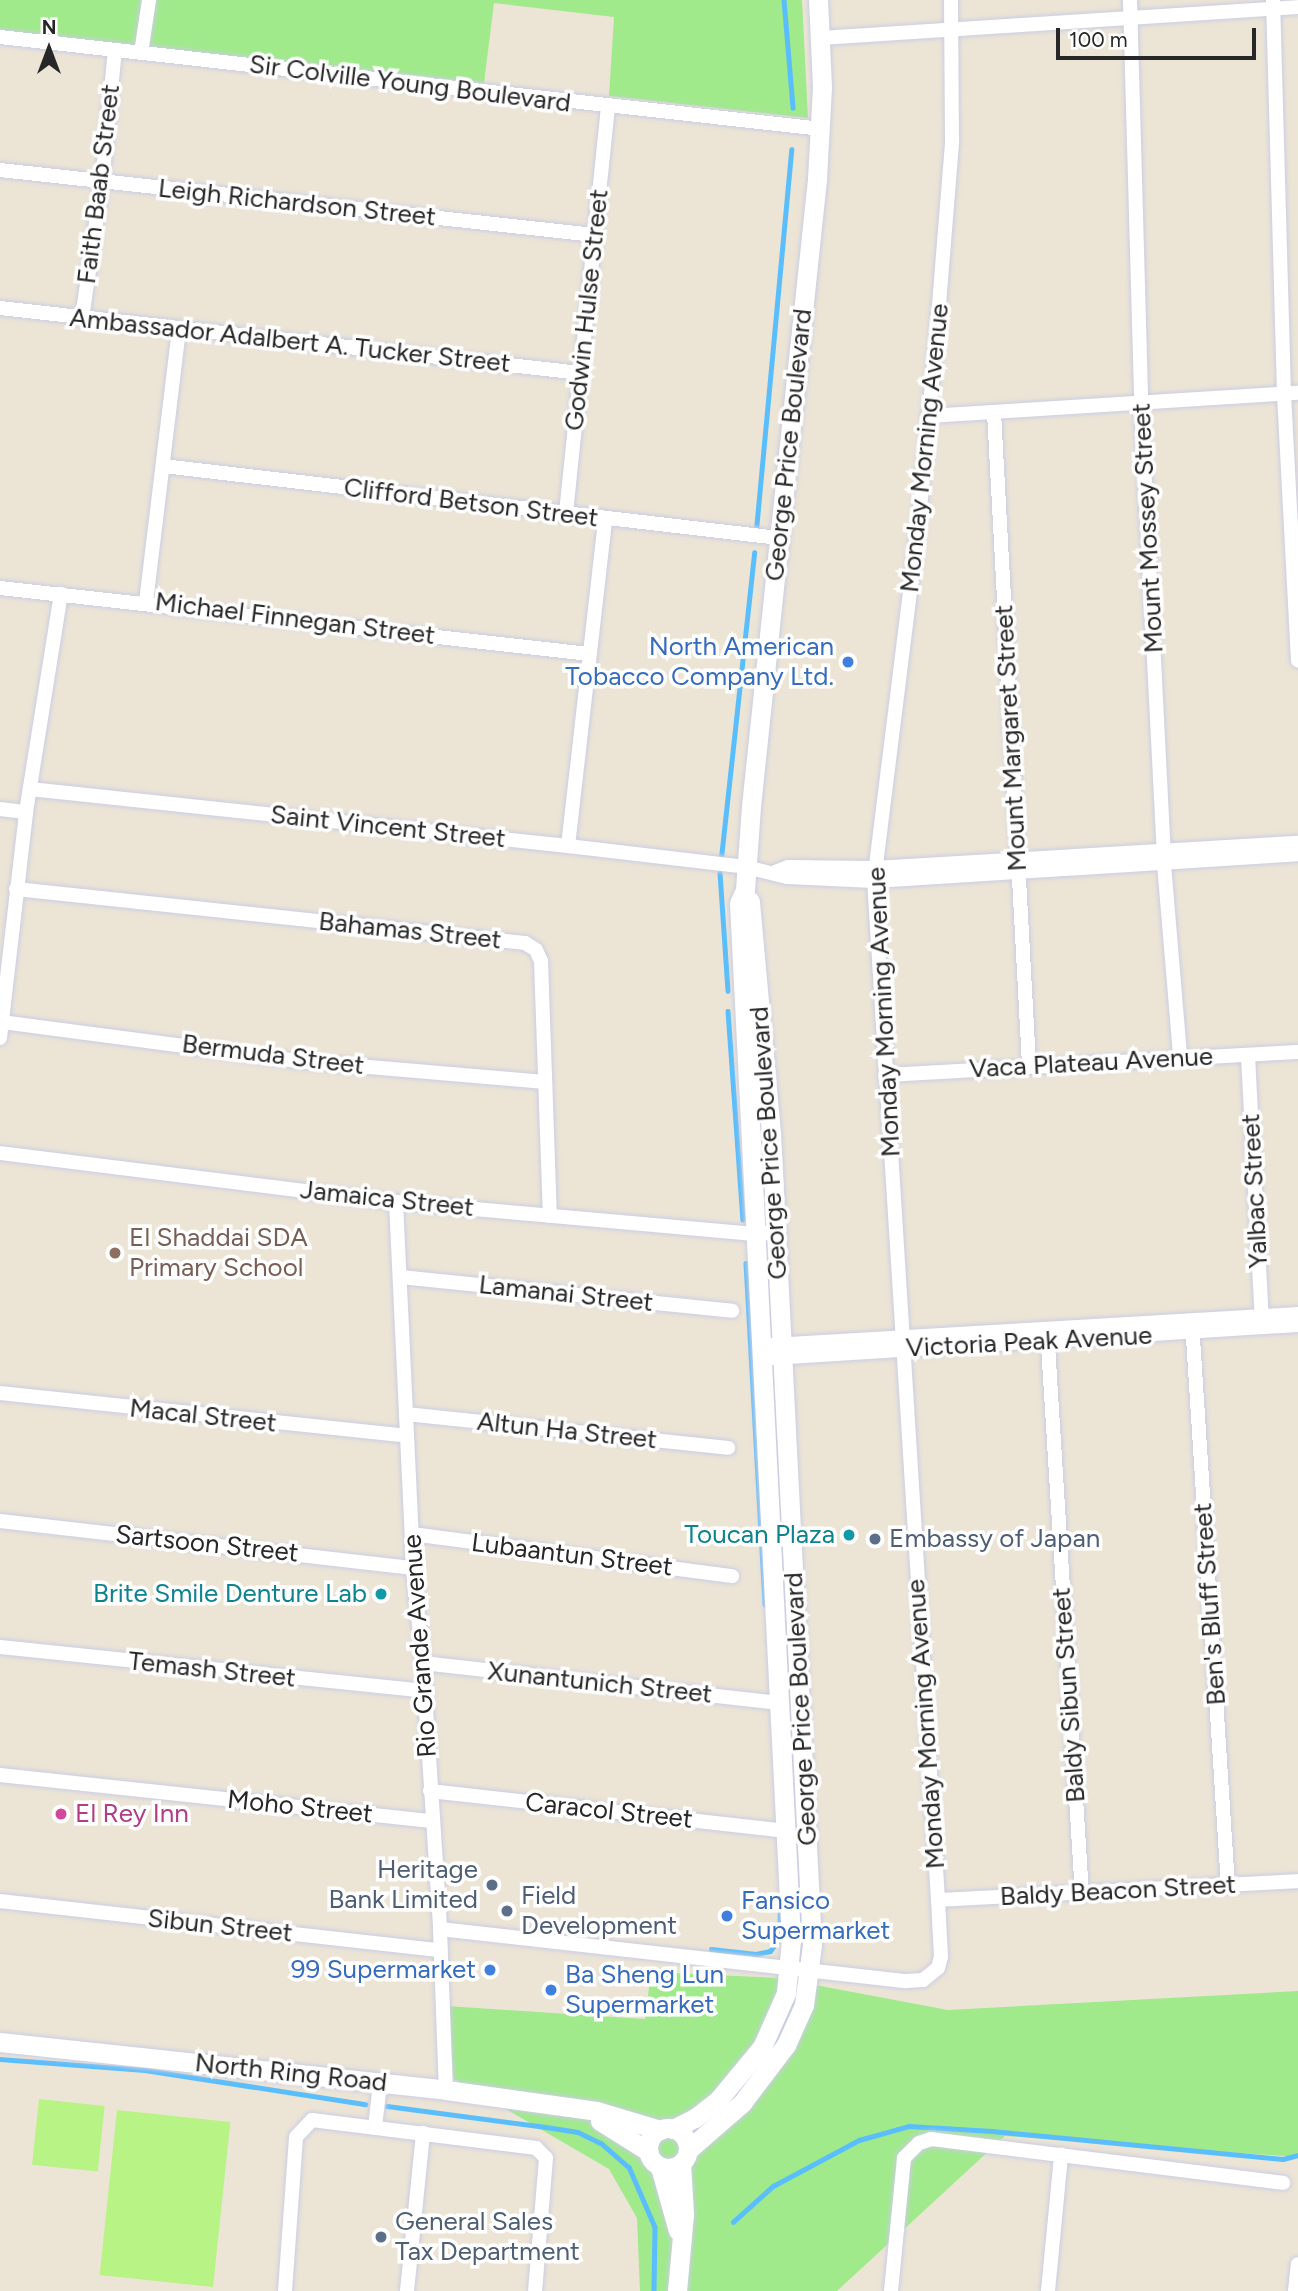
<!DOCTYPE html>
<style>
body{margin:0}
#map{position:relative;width:1298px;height:2291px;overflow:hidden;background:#ece5d6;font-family:Figtree,sans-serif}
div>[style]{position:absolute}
.green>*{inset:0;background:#a0ea8b}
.pitch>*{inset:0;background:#b7f385;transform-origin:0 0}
.stream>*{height:4.5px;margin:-2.25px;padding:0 2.25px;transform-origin:2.25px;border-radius:2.25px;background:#5bbefc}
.roads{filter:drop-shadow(0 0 2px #cbcde3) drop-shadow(0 0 2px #cbcde3)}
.minor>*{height:14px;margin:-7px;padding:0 7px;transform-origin:7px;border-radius:7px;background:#fff}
.secondary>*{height:19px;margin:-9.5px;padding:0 9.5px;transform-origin:9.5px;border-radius:9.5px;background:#fff}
.secondary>.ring{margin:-9.5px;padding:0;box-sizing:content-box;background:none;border:19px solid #fff;border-radius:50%}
.dots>*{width:19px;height:19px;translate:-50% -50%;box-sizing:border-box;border:4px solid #fff;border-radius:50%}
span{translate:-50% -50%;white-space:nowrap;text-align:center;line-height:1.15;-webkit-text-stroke:7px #fff;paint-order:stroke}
.street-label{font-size:26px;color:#272727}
.shop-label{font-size:26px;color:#366cbe}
.right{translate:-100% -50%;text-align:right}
.left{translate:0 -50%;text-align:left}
.education-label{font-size:26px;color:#785e54}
.culture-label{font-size:26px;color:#0d838f}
.service-label{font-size:26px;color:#4e5e75}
.hotel-label{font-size:26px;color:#b23c85}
.north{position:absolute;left:14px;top:14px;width:70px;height:70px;-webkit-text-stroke:5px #fff;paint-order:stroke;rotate:0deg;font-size:19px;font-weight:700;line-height:28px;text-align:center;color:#272727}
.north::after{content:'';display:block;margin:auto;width:24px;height:32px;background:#272727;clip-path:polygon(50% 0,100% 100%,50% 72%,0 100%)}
.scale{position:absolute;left:1056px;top:28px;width:200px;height:32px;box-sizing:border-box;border:4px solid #272727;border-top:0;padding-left:9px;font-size:21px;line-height:24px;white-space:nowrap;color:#272727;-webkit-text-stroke:5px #fff;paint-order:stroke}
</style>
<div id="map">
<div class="green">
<div style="clip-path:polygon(0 0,802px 0,808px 118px,609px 96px,614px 17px,494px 3px,484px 83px,0 33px)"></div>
<div style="clip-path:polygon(651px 1972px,778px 1978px,948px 2010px,1298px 1991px,1298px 2157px,1005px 2136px,837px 2291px,640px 2291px,637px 2218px,609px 2169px,454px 2079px,447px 2006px,645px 2019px)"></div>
</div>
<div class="pitch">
<div style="left:39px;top:2099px;width:66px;height:66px;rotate:6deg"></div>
<div style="left:117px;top:2110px;width:114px;height:166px;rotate:6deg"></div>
</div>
<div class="stream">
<div style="left:784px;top:0;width:108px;rotate:85.2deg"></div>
<div style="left:756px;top:530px;width:382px;rotate:-84.7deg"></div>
<div style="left:721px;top:858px;width:307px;rotate:-83.8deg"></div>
<div style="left:720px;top:873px;width:118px;rotate:86.1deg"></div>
<div style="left:728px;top:1011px;width:209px;rotate:85.9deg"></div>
<div style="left:746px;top:1263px;width:342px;rotate:86.8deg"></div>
<div style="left:711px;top:1949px;width:45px;rotate:6.3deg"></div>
<div style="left:756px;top:1954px;width:14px;rotate:-12deg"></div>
<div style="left:770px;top:1951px;width:15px;rotate:-53deg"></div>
<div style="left:779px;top:1939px;width:29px;rotate:-88deg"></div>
<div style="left:0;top:2059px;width:145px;rotate:4.3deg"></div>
<div style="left:145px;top:2070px;width:223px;rotate:8.8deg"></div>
<div style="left:387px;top:2106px;width:160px;rotate:7.5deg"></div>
<div style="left:546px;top:2127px;width:32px;rotate:9deg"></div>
<div style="left:578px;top:2132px;width:25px;rotate:26deg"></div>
<div style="left:601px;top:2143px;width:37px;rotate:41deg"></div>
<div style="left:629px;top:2167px;width:65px;rotate:66.6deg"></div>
<div style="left:655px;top:2227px;width:64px;rotate:90.9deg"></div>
<div style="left:733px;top:2222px;width:54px;rotate:-42deg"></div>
<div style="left:773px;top:2186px;width:98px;rotate:-28.1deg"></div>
<div style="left:859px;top:2140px;width:52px;rotate:-15.6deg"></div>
<div style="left:909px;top:2126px;width:83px;rotate:3.4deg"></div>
<div style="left:992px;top:2131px;width:292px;rotate:5.5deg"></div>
<div style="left:1283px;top:2159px;width:16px;rotate:-15deg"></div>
</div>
<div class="roads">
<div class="minor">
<div style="left:1130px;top:0;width:403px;rotate:88.4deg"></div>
<div style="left:1141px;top:403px;width:462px;rotate:87.1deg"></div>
<div style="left:1164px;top:864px;width:193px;rotate:85.2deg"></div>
<div style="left:1273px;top:0;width:394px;rotate:88.4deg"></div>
<div style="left:1284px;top:394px;width:267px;rotate:87deg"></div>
<div style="left:0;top:37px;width:826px;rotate:6.39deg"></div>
<div style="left:820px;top:38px;width:479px;rotate:-3.7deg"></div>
<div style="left:141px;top:53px;width:54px;rotate:-81.4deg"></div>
<div style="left:0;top:170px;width:598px;rotate:6.24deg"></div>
<div style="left:0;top:308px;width:584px;rotate:6.39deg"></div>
<div style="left:82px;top:318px;width:137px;rotate:-81.6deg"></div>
<div style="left:102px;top:182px;width:133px;rotate:-84.4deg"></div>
<div style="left:994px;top:412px;width:653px;rotate:86.93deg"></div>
<div style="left:928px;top:416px;width:371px;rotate:-3.6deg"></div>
<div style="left:163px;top:466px;width:620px;rotate:6.67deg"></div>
<div style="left:566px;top:513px;width:408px;rotate:-84.1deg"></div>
<div style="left:0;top:588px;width:593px;rotate:6.39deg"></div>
<div style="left:146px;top:602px;width:275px;rotate:-83.1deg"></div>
<div style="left:30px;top:789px;width:541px;rotate:6.05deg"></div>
<div style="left:568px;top:846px;width:179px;rotate:6.7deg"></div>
<div style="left:746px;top:867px;width:42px;rotate:13.7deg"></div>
<div style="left:787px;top:877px;width:87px;rotate:2.6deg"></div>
<div style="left:874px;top:881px;width:425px;rotate:-3.6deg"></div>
<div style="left:0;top:809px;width:26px;rotate:7deg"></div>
<div style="left:568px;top:846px;width:329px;rotate:-83.5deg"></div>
<div style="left:775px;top:872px;width:14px;rotate:-21deg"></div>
<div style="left:788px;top:867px;width:86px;rotate:0.7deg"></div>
<div style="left:874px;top:868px;width:425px;rotate:-3.4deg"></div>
<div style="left:16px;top:889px;width:512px;rotate:6.06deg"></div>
<div style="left:525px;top:943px;width:13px;rotate:32deg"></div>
<div style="left:536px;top:950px;width:12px;rotate:66deg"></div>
<div style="left:541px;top:961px;width:255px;rotate:88deg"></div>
<div style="left:2px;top:1022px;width:301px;rotate:7.5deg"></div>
<div style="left:300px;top:1061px;width:245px;rotate:4.9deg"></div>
<div style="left:0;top:1038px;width:227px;rotate:-83.4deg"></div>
<div style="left:26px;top:812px;width:221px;rotate:-80.9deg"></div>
<div style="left:1248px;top:1056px;width:267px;rotate:87deg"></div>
<div style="left:885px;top:1075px;width:414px;rotate:-3.2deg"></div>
<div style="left:0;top:1153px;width:399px;rotate:7.1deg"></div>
<div style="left:396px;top:1202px;width:360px;rotate:5.1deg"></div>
<div style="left:755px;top:1234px;width:21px;rotate:-5deg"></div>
<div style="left:396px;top:1202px;width:366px;rotate:87.3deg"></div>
<div style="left:413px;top:1568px;width:96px;rotate:84deg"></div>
<div style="left:423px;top:1663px;width:267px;rotate:86.3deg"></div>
<div style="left:440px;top:1929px;width:161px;rotate:87.9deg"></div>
<div style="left:400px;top:1277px;width:334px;rotate:5.8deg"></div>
<div style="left:1192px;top:1322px;width:565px;rotate:86.35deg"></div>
<div style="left:1047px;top:1329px;width:566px;rotate:86.46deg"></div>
<div style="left:772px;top:1345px;width:527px;rotate:-3.37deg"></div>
<div style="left:773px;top:1358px;width:526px;rotate:-3.6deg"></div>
<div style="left:0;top:1393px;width:408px;rotate:6deg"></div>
<div style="left:406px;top:1414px;width:324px;rotate:6deg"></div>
<div style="left:0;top:1521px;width:416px;rotate:6.5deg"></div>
<div style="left:412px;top:1534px;width:323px;rotate:7.5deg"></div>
<div style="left:0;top:1647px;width:425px;rotate:5.9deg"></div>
<div style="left:423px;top:1663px;width:356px;rotate:6.4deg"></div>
<div style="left:0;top:1775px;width:434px;rotate:6.1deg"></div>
<div style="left:430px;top:1791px;width:359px;rotate:6.4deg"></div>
<div style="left:938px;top:1900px;width:361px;rotate:-3deg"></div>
<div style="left:0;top:1901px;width:443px;rotate:6.4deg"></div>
<div style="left:440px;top:1929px;width:469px;rotate:6.4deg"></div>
<div style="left:906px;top:1981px;width:17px;rotate:-3deg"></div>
<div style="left:923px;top:1980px;width:19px;rotate:-39deg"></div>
<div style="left:938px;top:1968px;width:11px;rotate:-75deg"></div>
<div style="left:941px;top:1957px;width:57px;rotate:-93deg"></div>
<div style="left:938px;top:1900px;width:1021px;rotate:-93.59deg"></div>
<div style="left:874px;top:881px;width:355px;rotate:-82.9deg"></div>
<div style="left:918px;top:529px;width:188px;rotate:-84.5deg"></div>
<div style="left:936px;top:342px;width:202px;rotate:-85.4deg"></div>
<div style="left:952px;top:141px;width:141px;rotate:-90.4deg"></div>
<div style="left:375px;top:2127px;width:43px;rotate:-83.4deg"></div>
<div style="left:285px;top:2291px;width:154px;rotate:-85.9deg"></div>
<div style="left:296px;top:2137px;width:23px;rotate:-47deg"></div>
<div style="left:312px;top:2120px;width:226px;rotate:7.1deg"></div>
<div style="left:536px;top:2148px;width:14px;rotate:45deg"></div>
<div style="left:546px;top:2158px;width:133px;rotate:94.7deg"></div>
<div style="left:407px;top:2291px;width:159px;rotate:-84.2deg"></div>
<div style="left:891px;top:2291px;width:134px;rotate:-84.4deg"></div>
<div style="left:904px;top:2158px;width:21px;rotate:-45deg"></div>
<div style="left:919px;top:2143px;width:13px;rotate:-18deg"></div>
<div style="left:931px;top:2139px;width:355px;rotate:7.1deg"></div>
<div style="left:1048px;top:2291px;width:137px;rotate:-84.5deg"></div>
<div style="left:1295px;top:2291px;width:27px;rotate:-84deg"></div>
</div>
<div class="secondary">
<div style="left:0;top:2042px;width:449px;rotate:6.1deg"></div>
<div style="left:446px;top:2090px;width:152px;rotate:7.9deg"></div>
<div style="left:597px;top:2111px;width:66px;rotate:16.8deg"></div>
<div style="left:600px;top:2121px;width:57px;rotate:32deg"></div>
<div class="ring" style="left:648px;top:2128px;width:21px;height:21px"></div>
<div style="left:673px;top:2129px;width:25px;rotate:-27deg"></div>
<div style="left:695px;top:2118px;width:29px;rotate:-38deg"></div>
<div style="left:718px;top:2100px;width:69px;rotate:-50.3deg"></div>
<div style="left:762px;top:2047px;width:59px;rotate:-66deg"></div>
<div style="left:786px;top:1993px;width:53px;rotate:-84.6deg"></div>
<div style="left:791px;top:1940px;width:1038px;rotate:-92.87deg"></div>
<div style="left:739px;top:903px;width:14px;rotate:-65deg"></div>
<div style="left:745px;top:890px;width:84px;rotate:-85.9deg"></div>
<div style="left:751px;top:806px;width:630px;rotate:-83.99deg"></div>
<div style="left:817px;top:179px;width:92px;rotate:-86.9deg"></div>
<div style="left:822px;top:87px;width:87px;rotate:-92.6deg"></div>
<div style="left:688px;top:2150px;width:72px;rotate:-41deg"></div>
<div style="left:742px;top:2103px;width:73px;rotate:-52.8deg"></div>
<div style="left:786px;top:2045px;width:44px;rotate:-65.8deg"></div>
<div style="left:804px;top:2005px;width:61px;rotate:-82.4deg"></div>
<div style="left:812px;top:1945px;width:813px;rotate:-92.89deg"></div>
<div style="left:771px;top:1133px;width:233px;rotate:-95.2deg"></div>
<div style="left:660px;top:2167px;width:66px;rotate:74.3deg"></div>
<div style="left:677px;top:2291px;width:77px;rotate:-84.8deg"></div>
<div style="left:684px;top:2214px;width:51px;rotate:-93.4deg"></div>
</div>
</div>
<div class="dots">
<div style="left:848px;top:662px;background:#3f7fe0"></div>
<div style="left:115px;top:1253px;background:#8d6e63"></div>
<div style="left:849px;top:1535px;background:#0f9aa8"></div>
<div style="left:875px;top:1539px;background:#5c6f8a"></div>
<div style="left:381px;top:1594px;background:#0f9aa8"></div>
<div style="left:61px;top:1814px;background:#d1479c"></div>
<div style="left:492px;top:1885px;background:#5c6f8a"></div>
<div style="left:507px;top:1911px;background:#5c6f8a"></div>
<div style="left:727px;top:1916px;background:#3f7fe0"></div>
<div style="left:490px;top:1970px;background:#3f7fe0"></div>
<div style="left:551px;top:1990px;background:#3f7fe0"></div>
<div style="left:381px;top:2237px;background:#5c6f8a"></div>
</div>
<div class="street-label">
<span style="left:410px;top:84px;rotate:7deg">Sir Colville Young Boulevard</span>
<span style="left:99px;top:184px;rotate:-83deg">Faith Baab Street</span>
<span style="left:297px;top:203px;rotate:6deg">Leigh Richardson Street</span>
<span style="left:587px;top:310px;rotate:-84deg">Godwin Hulse Street</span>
<span style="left:290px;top:341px;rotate:6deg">Ambassador Adalbert A. Tucker Street</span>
<span style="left:789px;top:445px;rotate:-84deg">George Price Boulevard</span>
<span style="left:925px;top:448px;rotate:-84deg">Monday Morning Avenue</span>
<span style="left:471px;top:503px;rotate:7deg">Clifford Betson Street</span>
<span style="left:1148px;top:528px;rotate:-93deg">Mount Mossey Street</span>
<span style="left:295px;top:619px;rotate:7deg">Michael Finnegan Street</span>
<span style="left:1011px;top:738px;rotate:-93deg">Mount Margaret Street</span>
<span style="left:388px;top:827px;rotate:6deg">Saint Vincent Street</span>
<span style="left:410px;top:931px;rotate:6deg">Bahamas Street</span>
<span style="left:884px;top:1012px;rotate:-93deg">Monday Morning Avenue</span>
<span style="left:273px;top:1055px;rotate:7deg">Bermuda Street</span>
<span style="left:1091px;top:1063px;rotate:-3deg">Vaca Plateau Avenue</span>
<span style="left:769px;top:1143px;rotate:-94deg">George Price Boulevard</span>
<span style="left:1255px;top:1191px;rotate:-93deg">Yalbac Street</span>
<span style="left:387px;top:1199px;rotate:6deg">Jamaica Street</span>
<span style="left:566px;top:1294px;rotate:6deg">Lamanai Street</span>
<span style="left:1029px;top:1342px;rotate:-3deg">Victoria Peak Avenue</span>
<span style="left:203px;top:1416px;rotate:6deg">Macal Street</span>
<span style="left:567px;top:1431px;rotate:6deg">Altun Ha Street</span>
<span style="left:207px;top:1544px;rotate:6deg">Sartsoon Street</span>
<span style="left:572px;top:1555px;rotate:7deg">Lubaantun Street</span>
<span style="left:1210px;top:1604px;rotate:-94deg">Ben's Bluff Street</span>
<span style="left:420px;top:1646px;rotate:-94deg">Rio Grande Avenue</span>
<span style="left:212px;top:1670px;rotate:6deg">Temash Street</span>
<span style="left:600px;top:1683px;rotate:6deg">Xunantunich Street</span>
<span style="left:1069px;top:1695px;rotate:-94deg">Baldy Sibun Street</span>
<span style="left:801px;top:1709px;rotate:-93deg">George Price Boulevard</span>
<span style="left:926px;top:1724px;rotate:-94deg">Monday Morning Avenue</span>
<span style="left:300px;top:1807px;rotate:6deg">Moho Street</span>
<span style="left:609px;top:1811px;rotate:6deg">Caracol Street</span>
<span style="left:1118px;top:1891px;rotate:-3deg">Baldy Beacon Street</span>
<span style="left:220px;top:1926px;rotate:6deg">Sibun Street</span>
<span style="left:291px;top:2073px;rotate:6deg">North Ring Road</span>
</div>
<div class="shop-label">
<span class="right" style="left:834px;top:662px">North American<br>Tobacco Company Ltd.</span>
<span class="left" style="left:741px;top:1916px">Fansico<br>Supermarket</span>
<span class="right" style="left:476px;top:1970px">99 Supermarket</span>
<span class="left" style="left:565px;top:1990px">Ba Sheng Lun<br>Supermarket</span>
</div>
<div class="education-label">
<span class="left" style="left:129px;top:1253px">El Shaddai SDA<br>Primary School</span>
</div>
<div class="culture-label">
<span class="right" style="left:835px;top:1535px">Toucan Plaza</span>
<span class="right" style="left:367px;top:1594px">Brite Smile Denture Lab</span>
</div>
<div class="service-label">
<span class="left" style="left:889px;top:1539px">Embassy of Japan</span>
<span class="right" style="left:478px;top:1885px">Heritage<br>Bank Limited</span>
<span class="left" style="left:521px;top:1911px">Field<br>Development</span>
<span class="left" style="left:395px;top:2237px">General Sales<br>Tax Department</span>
</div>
<div class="hotel-label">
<span class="left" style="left:75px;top:1814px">El Rey Inn</span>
</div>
<div class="north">N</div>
<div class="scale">100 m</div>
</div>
